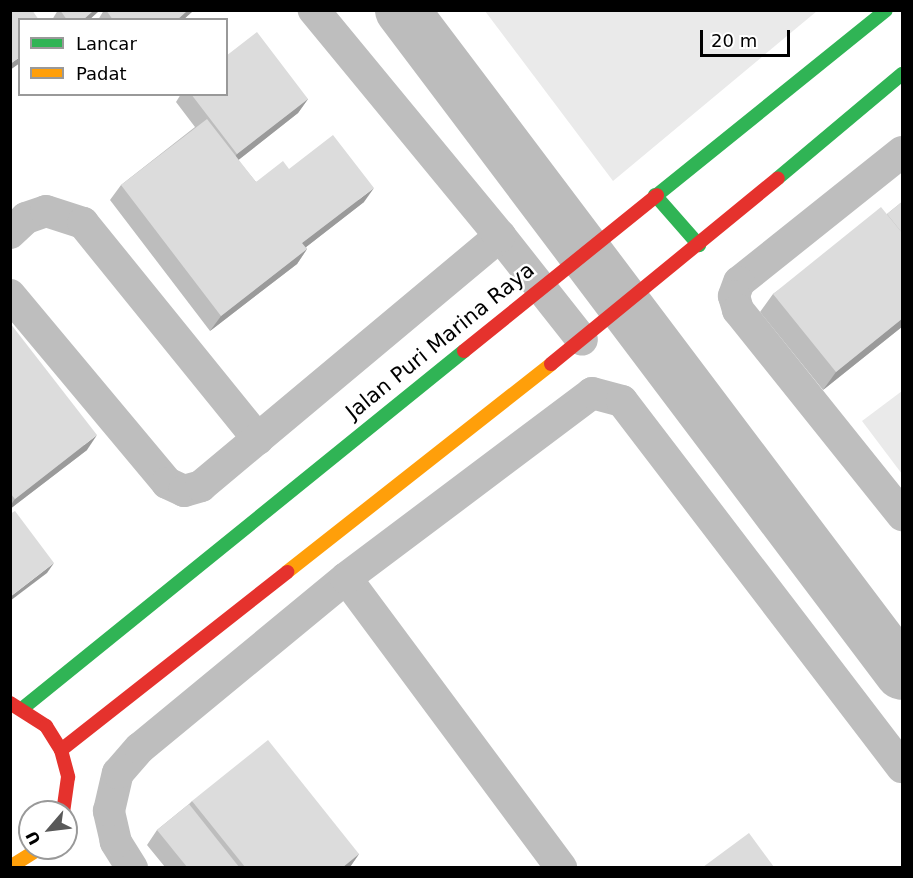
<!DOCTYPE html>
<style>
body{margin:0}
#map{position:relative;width:913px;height:878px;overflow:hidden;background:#fff;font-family:"DejaVu Sans",sans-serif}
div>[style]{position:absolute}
.green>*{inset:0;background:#eaeaea}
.river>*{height:54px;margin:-27px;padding:0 27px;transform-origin:27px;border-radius:27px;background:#bcbcbc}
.street>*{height:32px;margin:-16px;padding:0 16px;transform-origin:16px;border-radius:16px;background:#bebebe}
.fast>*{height:14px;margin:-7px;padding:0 7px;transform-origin:7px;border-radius:7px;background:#30b455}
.slow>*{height:14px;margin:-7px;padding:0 7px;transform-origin:7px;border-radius:7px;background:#ff9f0a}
.jam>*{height:14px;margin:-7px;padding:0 7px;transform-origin:7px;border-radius:7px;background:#e5322d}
.wall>*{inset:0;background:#bdbdbd}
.shaded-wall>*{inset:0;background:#9a9a9a}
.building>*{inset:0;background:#dcdcdc}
span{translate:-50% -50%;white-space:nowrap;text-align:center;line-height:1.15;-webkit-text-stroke:5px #fff;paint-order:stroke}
.street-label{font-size:21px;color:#000}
.frame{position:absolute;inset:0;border:12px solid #000;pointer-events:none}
.legend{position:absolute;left:18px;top:18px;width:210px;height:78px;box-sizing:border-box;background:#fff;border:2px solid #999;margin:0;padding:8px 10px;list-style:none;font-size:18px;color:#000}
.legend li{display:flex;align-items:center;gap:12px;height:30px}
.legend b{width:30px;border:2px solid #999}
.north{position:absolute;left:18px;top:800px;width:60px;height:60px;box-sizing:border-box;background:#fff;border:2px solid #999;border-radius:50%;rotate:242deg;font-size:16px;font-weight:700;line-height:24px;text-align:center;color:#000}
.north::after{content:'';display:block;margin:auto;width:21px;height:27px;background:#595959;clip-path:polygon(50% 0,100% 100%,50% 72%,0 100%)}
.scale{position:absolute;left:700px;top:30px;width:90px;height:27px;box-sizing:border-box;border:3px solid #000;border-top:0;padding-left:8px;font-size:18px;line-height:21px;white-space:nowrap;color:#000;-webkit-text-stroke:4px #fff;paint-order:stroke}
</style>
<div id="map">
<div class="green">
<div style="clip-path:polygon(485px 11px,817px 11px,613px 181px)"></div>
<div style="clip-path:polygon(902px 391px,902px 474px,862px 421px)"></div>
</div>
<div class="river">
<div style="left:402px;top:10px;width:830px;rotate:52.98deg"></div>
</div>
<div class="street">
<div style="left:902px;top:152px;width:208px;rotate:141.4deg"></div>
<div style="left:739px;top:282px;width:15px;rotate:110deg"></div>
<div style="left:734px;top:296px;width:15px;rotate:74deg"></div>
<div style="left:738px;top:310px;width:263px;rotate:51.3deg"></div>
<div style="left:10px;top:233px;width:22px;rotate:-43deg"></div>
<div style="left:26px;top:218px;width:21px;rotate:-19deg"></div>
<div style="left:46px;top:211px;width:39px;rotate:18deg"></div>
<div style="left:83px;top:223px;width:278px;rotate:51deg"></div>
<div style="left:500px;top:236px;width:132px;rotate:51.7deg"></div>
<div style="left:10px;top:295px;width:245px;rotate:50.1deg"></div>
<div style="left:167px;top:483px;width:19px;rotate:25deg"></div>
<div style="left:184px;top:491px;width:18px;rotate:-16deg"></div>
<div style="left:201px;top:486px;width:390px;rotate:-39.9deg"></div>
<div style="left:500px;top:236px;width:293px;rotate:-129.5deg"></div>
<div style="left:346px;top:578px;width:361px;rotate:53.4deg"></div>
<div style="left:132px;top:868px;width:31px;rotate:-122deg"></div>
<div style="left:116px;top:842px;width:32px;rotate:-103deg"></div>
<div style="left:109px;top:811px;width:39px;rotate:-77deg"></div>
<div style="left:118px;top:773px;width:33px;rotate:-49deg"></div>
<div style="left:140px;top:748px;width:267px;rotate:-39.5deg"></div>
<div style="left:346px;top:578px;width:308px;rotate:-36.9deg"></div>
<div style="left:592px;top:393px;width:31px;rotate:15deg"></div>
<div style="left:622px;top:401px;width:461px;rotate:52.6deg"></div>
</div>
<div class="fast">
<div style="left:778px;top:178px;width:162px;rotate:-40deg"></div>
<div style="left:655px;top:195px;width:67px;rotate:48.7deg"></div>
<div style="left:657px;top:195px;width:294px;rotate:-38.9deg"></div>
<div style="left:23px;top:708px;width:567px;rotate:-38.99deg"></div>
</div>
<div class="slow">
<div style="left:287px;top:572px;width:336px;rotate:-38.2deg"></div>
<div style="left:10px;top:867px;width:36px;rotate:-32deg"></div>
</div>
<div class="jam">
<div style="left:464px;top:351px;width:248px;rotate:-38.9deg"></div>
<div style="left:551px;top:364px;width:293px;rotate:-39.3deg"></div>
<div style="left:10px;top:703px;width:43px;rotate:32.6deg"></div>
<div style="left:46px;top:726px;width:28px;rotate:58deg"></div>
<div style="left:61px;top:750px;width:28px;rotate:75deg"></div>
<div style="left:68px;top:777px;width:35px;rotate:98deg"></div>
<div style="left:61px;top:750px;width:288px;rotate:-38.2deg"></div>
</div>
<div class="wall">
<div style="clip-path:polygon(58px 10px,100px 10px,89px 20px,52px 20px)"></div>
<div style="clip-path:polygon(104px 10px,194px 10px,183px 20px,98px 20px)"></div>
<div style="clip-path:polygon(181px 94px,226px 94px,308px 99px,298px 113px,238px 160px,256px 182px,289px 169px,364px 202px,306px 247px,307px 249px,297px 264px,210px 331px,110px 200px,121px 185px,195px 127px,176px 102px)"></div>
<div style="clip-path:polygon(903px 201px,903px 326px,823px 390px,760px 312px,773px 294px,887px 214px)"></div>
<div style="clip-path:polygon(10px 323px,87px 450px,10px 509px)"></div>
<div style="clip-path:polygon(192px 801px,359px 854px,350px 867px,165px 867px,147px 845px,157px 830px,189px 804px)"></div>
</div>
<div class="shaded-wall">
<div style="clip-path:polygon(94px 10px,100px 10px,89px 20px,83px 20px)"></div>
<div style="clip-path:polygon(188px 10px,194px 10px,183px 20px,177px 20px)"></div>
<div style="clip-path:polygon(20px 57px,20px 63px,10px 70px,10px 64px)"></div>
<div style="clip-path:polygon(308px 99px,298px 113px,227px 169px,237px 154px)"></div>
<div style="clip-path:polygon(374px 188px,364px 202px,292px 258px,302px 243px)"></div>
<div style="clip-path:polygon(307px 249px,297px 264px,210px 331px,221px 316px)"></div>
<div style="clip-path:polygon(903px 318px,903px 326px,823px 390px,836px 372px)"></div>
<div style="clip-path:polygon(97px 435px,87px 450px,10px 509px,10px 506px,15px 499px)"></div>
<div style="clip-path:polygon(54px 563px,47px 573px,10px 601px,10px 597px)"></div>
<div style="clip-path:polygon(359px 854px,350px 867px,343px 867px)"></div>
</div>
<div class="building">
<div style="clip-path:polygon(10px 10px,32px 10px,39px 20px,20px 20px,20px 57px,10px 64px)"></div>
<div style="clip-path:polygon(60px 10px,94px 10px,83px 20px,67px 20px)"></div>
<div style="clip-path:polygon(106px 10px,188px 10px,177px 20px,113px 20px)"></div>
<div style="clip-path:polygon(257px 32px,308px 99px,237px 154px,191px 94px,226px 94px,226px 56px)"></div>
<div style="clip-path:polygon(207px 119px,256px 182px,283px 161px,289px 169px,333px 135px,374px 188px,302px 243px,307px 249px,221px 316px,121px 185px)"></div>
<div style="clip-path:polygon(903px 201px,903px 234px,887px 214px)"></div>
<div style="clip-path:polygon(881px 207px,903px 234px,903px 318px,836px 372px,773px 294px)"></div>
<div style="clip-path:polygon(10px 323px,97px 435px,15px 499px,10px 493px)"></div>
<div style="clip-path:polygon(15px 511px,54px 563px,10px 597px,10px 514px)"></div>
<div style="clip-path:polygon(268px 740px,359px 854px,343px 867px,245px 867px,192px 801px)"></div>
<div style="clip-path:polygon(189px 804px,239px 867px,187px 867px,157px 830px)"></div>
<div style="clip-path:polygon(749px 833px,774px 867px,703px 867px)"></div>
</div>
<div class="street-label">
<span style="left:440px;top:341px;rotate:-39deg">Jalan Puri Marina Raya</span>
</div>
<div class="frame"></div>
<ul class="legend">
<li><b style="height:8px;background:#30b455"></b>Lancar</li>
<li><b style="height:8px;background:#ff9f0a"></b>Padat</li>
</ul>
<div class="north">U</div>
<div class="scale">20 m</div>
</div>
